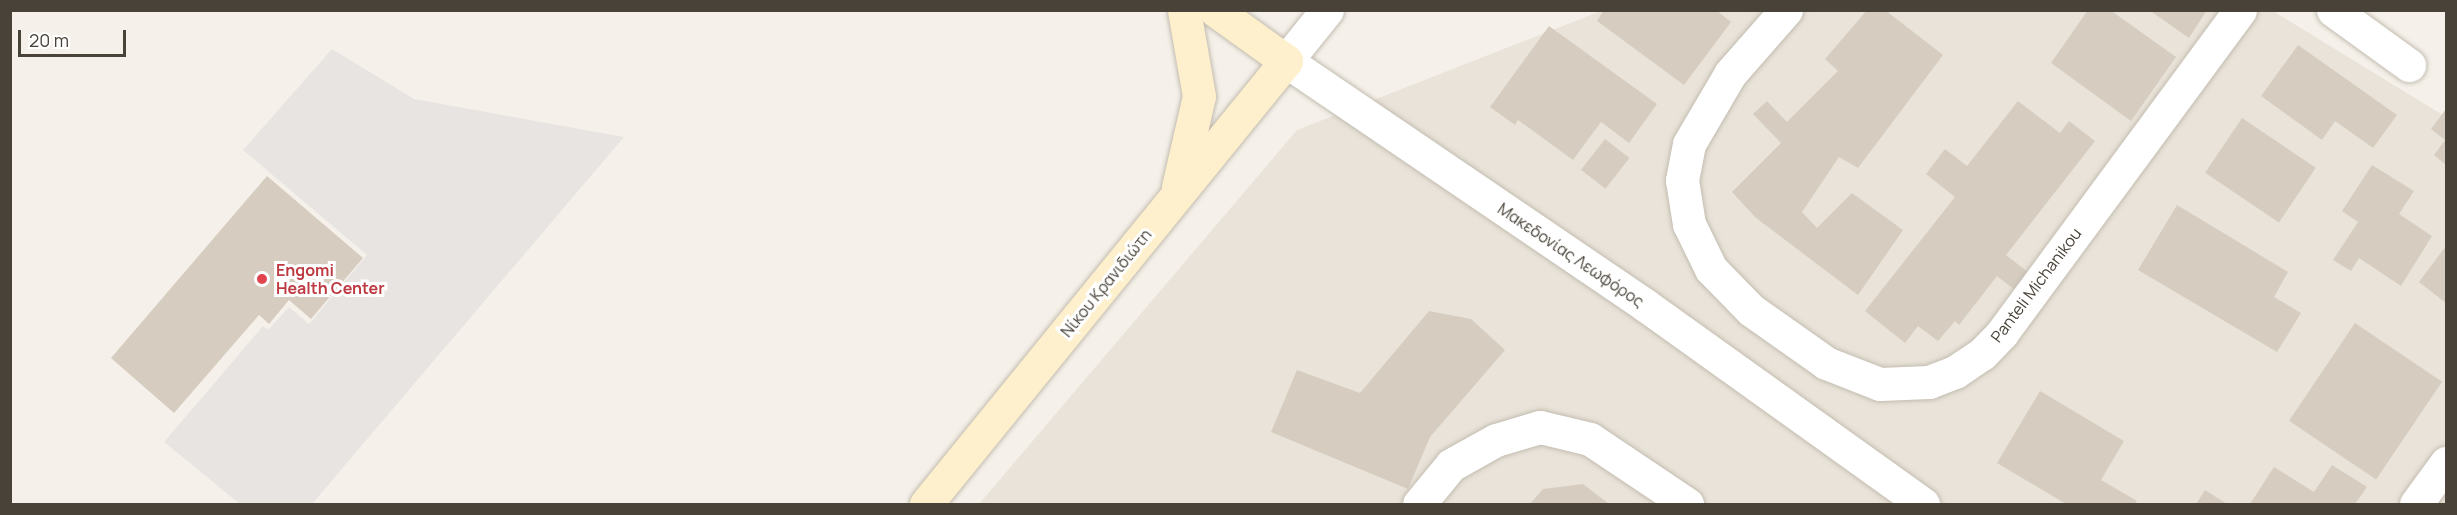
<!DOCTYPE html>
<meta charset="utf-8">
<style>
body{margin:0}
#map{position:relative;width:2457px;height:515px;overflow:hidden;background:#f5f1ea;font-family:Manrope,sans-serif}
div>[style]{position:absolute}
.residential>*{inset:0;background:#e9e3d9}
.parking>*{inset:0;background:#e7e4e2}
.building>*{inset:0;background:#d6cdc0;transform-origin:0 0}
.roads{filter:drop-shadow(0 0 2px #c3bcb0) drop-shadow(0 0 2px #c3bcb0)}
.minor>*{height:33px;margin:-16.5px;padding:0 16.5px;transform-origin:16.5px;border-radius:16.5px;background:#fff}
.secondary>*{height:33px;margin:-16.5px;padding:0 16.5px;transform-origin:16.5px;border-radius:16.5px;background:#fef0cc}
.dots>*{width:16px;height:16px;translate:-50% -50%;box-sizing:border-box;border:3px solid #fff;border-radius:50%}
span{translate:-50% -50%;white-space:nowrap;text-align:center;line-height:1.15;-webkit-text-stroke:6px #fff;paint-order:stroke}
.street-label{font-size:16px;color:#494238}
.health-label{font-size:16px;color:#be3a42;font-weight:700}
.left{translate:0 -50%;text-align:left}
.frame{position:absolute;inset:0;border:12px solid #494238;pointer-events:none}
.scale{position:absolute;left:18px;top:30px;width:108px;height:27px;box-sizing:border-box;border:3px solid #494238;border-top:0;padding-left:8px;font-size:18px;line-height:21px;white-space:nowrap;color:#494238;-webkit-text-stroke:4px #fff;paint-order:stroke}
</style>
<div id="map">
<div class="residential">
<div style="clip-path:polygon(1601px 11px,2273px 11px,2446px 117px,2446px 504px,979px 504px,1297px 130px)"></div>
</div>
<div class="parking">
<div style="clip-path:polygon(332px 49px,414px 99px,624px 137px,312px 504px,240px 504px,164px 442px,263px 326px,268px 330px,289px 307px,309px 324px,367px 255px,243px 150px)"></div>
</div>
<div class="building">
<div style="clip-path:polygon(1604px 10px,1716px 10px,1731px 22px,1684px 85px,1597px 21px)"></div>
<div style="clip-path:polygon(1867px 10px,1885px 10px,1943px 55px,1858px 168px,1839px 157px,1802px 212px,1817px 228px,1852px 193px,1903px 230px,1858px 295px,1756px 218px,1732px 192px,1781px 143px,1753px 114px,1767px 101px,1787px 122px,1838px 71px,1825px 59px)"></div>
<div style="clip-path:polygon(2088px 10px,2110px 10px,2176px 57px,2131px 121px,2051px 63px)"></div>
<div style="clip-path:polygon(2149px 10px,2207px 10px,2189px 38px)"></div>
<div style="clip-path:polygon(1549px 26px,1657px 104px,1629px 143px,1601px 122px,1573px 160px,1518px 120px,1515px 125px,1490px 107px)"></div>
<div style="clip-path:polygon(2298px 45px,2397px 115px,2373px 148px,2335px 121px,2322px 140px,2261px 96px)"></div>
<div style="clip-path:polygon(2018px 101px,2060px 133px,2069px 121px,2095px 141px,2006px 255px,2029px 273px,2015px 290px,1997px 276px,1959px 325px,1955px 321px,1938px 341px,1918px 326px,1905px 343px,1865px 311px,1955px 197px,1926px 174px,1945px 149px,1967px 166px)"></div>
<div style="clip-path:polygon(2446px 109px,2446px 165px,2434px 155px,2445px 140px,2431px 129px)"></div>
<div style="left:2242px;top:118px;width:89px;height:66px;rotate:34deg"></div>
<div style="left:1605px;top:139px;width:31px;height:39px;rotate:38deg"></div>
<div style="clip-path:polygon(2372px 165px,2414px 191px,2399px 214px,2432px 236px,2401px 286px,2359px 258px,2351px 271px,2333px 260px,2358px 222px,2342px 211px)"></div>
<div style="clip-path:polygon(267px 176px,363px 258px,311px 319px,289px 300px,269px 324px,259px 315px,174px 413px,111px 358px)"></div>
<div style="clip-path:polygon(2177px 205px,2288px 272px,2274px 297px,2301px 313px,2277px 352px,2138px 270px)"></div>
<div style="clip-path:polygon(2446px 246px,2446px 303px,2419px 282px)"></div>
<div style="clip-path:polygon(1429px 311px,1471px 319px,1505px 350px,1430px 437px,1408px 489px,1271px 432px,1297px 370px,1360px 393px)"></div>
<div style="left:2355px;top:323px;width:105px;height:118px;rotate:34deg"></div>
<div style="clip-path:polygon(2040px 391px,2124px 441px,2101px 480px,2137px 501px,2135px 504px,2066px 504px,1997px 463px)"></div>
<div style="clip-path:polygon(2332px 465px,2367px 487px,2355px 504px,2250px 504px,2274px 467px,2314px 492px)"></div>
<div style="clip-path:polygon(1583px 484px,1609px 504px,1530px 504px,1543px 489px)"></div>
<div style="clip-path:polygon(2205px 490px,2227px 504px,2196px 504px)"></div>
</div>
<div class="roads">
<div class="minor">
<div style="left:1327px;top:10px;width:65px;rotate:128.8deg"></div>
<div style="left:1286px;top:61px;width:434px;rotate:34.2deg"></div>
<div style="left:1645px;top:305px;width:342px;rotate:35.6deg"></div>
<div style="left:1786px;top:10px;width:85px;rotate:131.2deg"></div>
<div style="left:1730px;top:74px;width:81px;rotate:120.4deg"></div>
<div style="left:1689px;top:144px;width:37px;rotate:101deg"></div>
<div style="left:1682px;top:180px;width:45px;rotate:81deg"></div>
<div style="left:1689px;top:224px;width:50px;rotate:63.9deg"></div>
<div style="left:1711px;top:269px;width:57px;rotate:45.7deg"></div>
<div style="left:1751px;top:310px;width:92px;rotate:35.2deg"></div>
<div style="left:1826px;top:363px;width:58px;rotate:21.3deg"></div>
<div style="left:1880px;top:384px;width:49px;rotate:-2.3deg"></div>
<div style="left:1929px;top:382px;width:28px;rotate:-21deg"></div>
<div style="left:1955px;top:372px;width:32px;rotate:-34deg"></div>
<div style="left:1982px;top:354px;width:29px;rotate:-46deg"></div>
<div style="left:2002px;top:333px;width:401px;rotate:-53.6deg"></div>
<div style="left:2333px;top:10px;width:94px;rotate:35.9deg"></div>
<div style="left:1419px;top:504px;width:50px;rotate:-50.6deg"></div>
<div style="left:1451px;top:465px;width:51px;rotate:-29.1deg"></div>
<div style="left:1496px;top:440px;width:46px;rotate:-16.5deg"></div>
<div style="left:1540px;top:427px;width:51px;rotate:13.5deg"></div>
<div style="left:1590px;top:439px;width:117px;rotate:33.8deg"></div>
<div style="left:2416px;top:504px;width:51px;rotate:-53.8deg"></div>
</div>
<div class="secondary">
<div style="left:1178px;top:187px;width:93px;rotate:-77deg"></div>
<div style="left:1199px;top:96px;width:87px;rotate:-99.9deg"></div>
<div style="left:926px;top:504px;width:571px;rotate:-50.9deg"></div>
<div style="left:1286px;top:61px;width:87px;rotate:-144.3deg"></div>
</div>
</div>
<div class="dots">
<div style="left:262px;top:279px;background:#e0444e"></div>
</div>
<div class="street-label">
<span style="left:1571px;top:255px;rotate:34deg">Μακεδονίας Λεωφόρος</span>
<span style="left:1106px;top:283px;rotate:-51deg">Νίκου Κρανιδιώτη</span>
<span style="left:2036px;top:285px;rotate:-53deg">Panteli Michanikou</span>
</div>
<div class="health-label">
<span class="left" style="left:276px;top:279px">Engomi<br>Health Center</span>
</div>
<div class="frame"></div>
<div class="scale">20 m</div>
</div>
